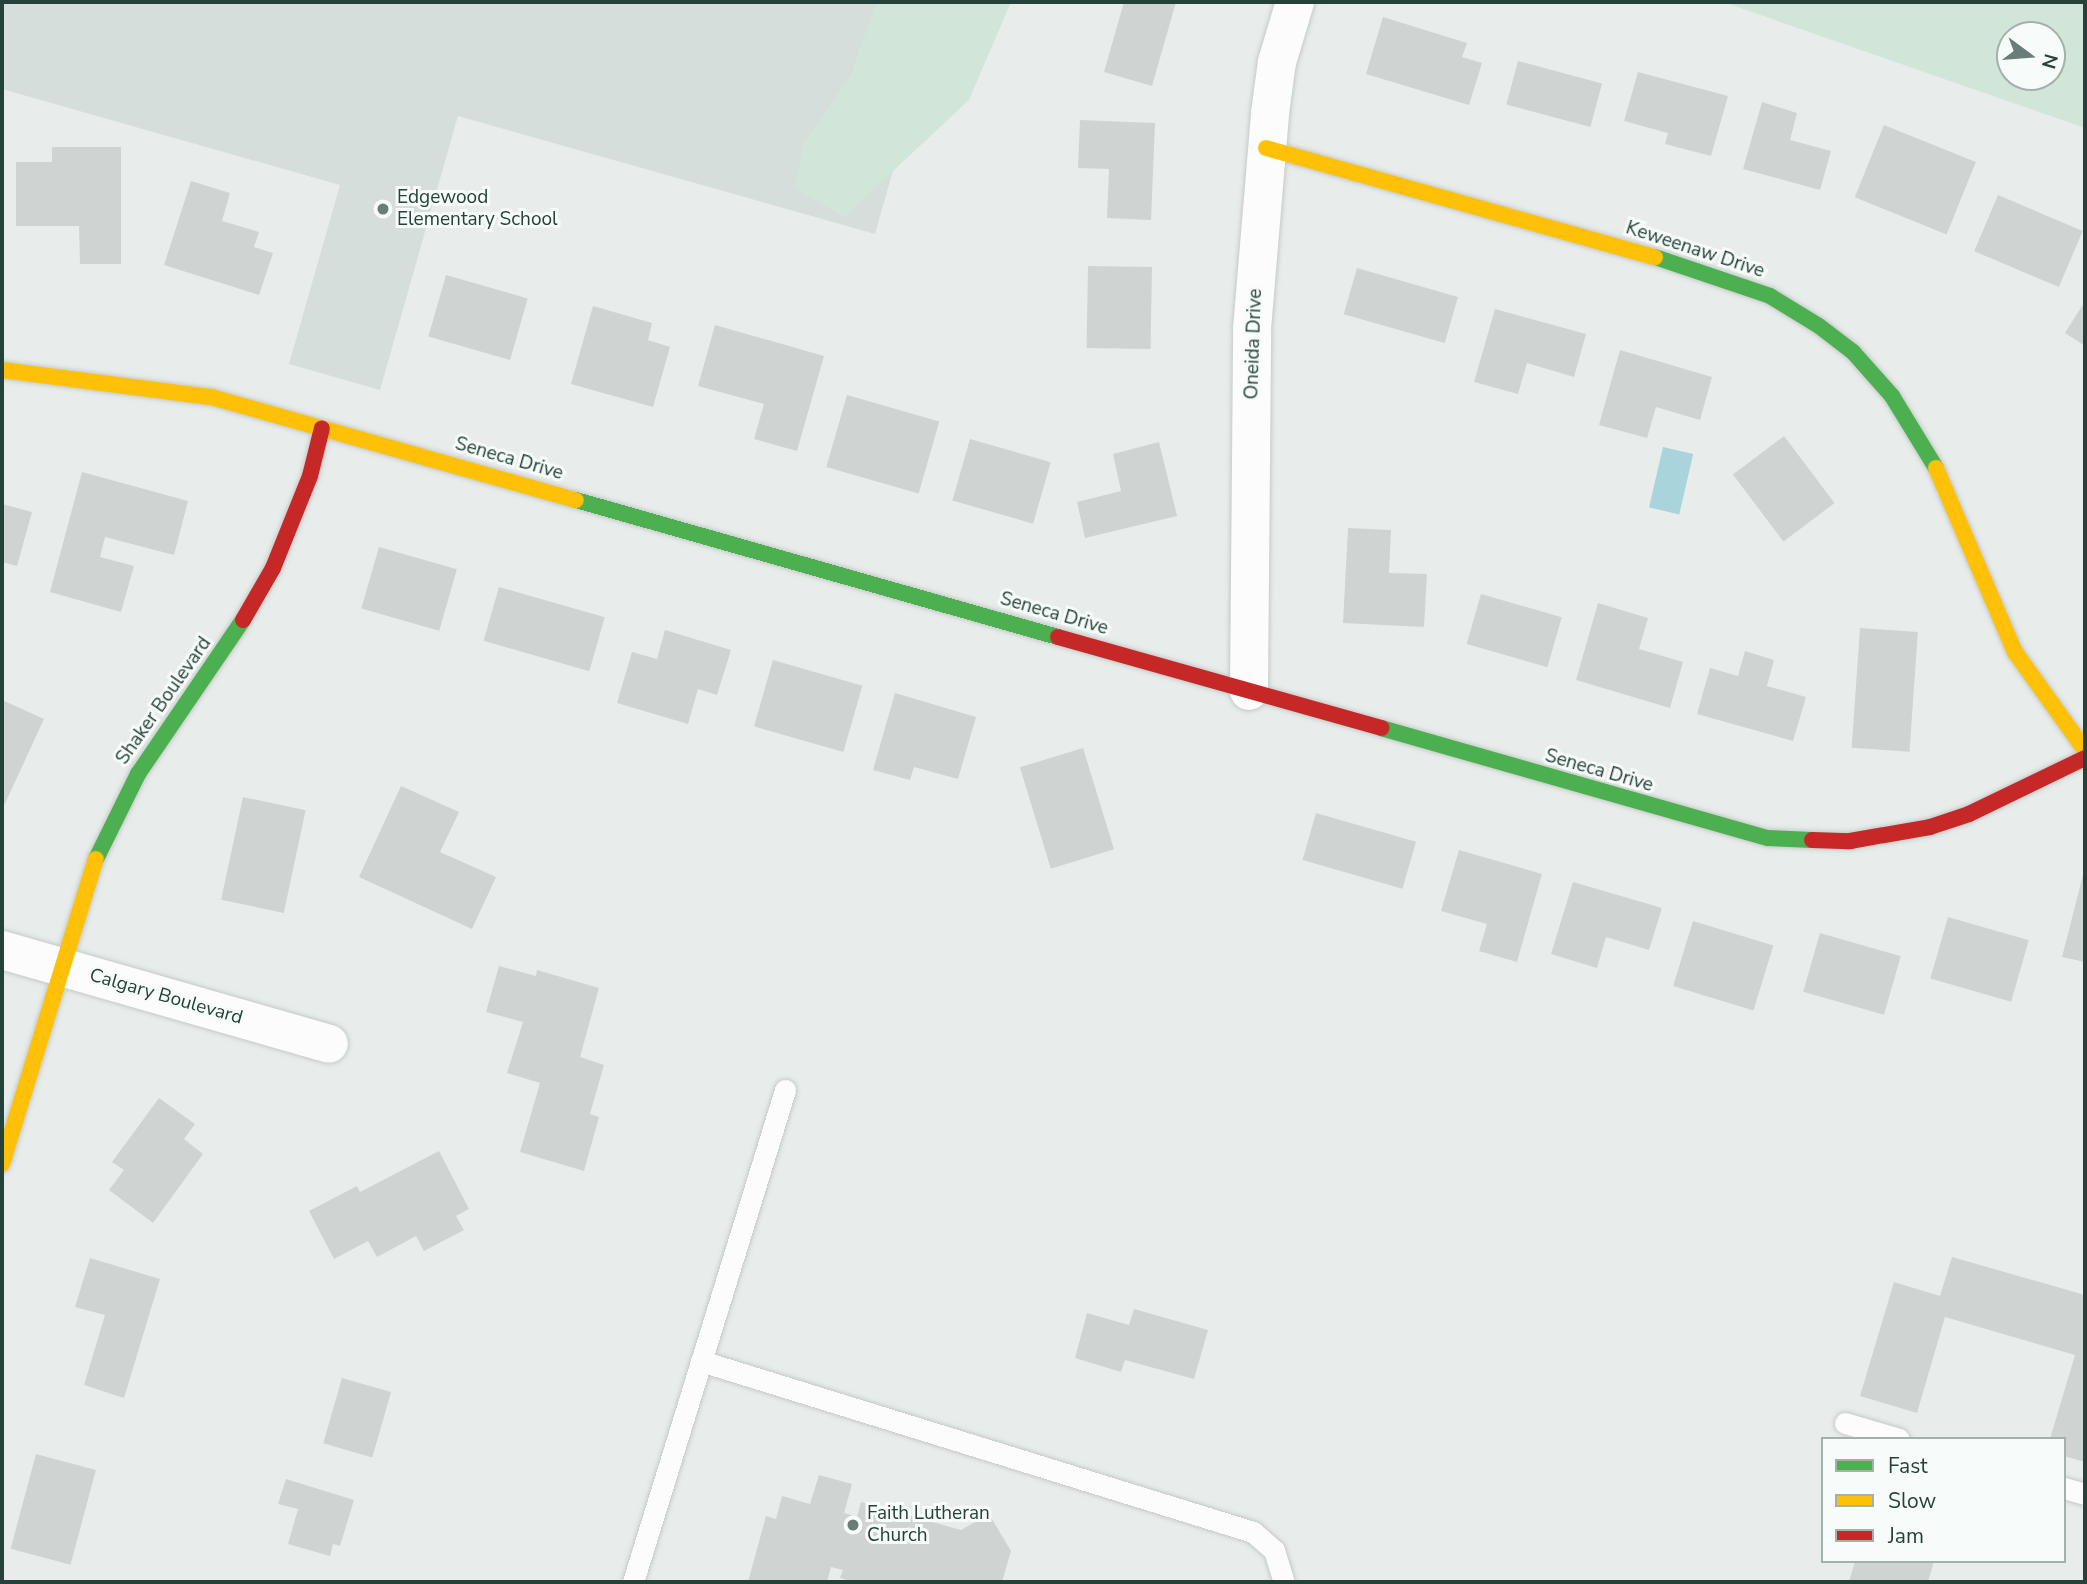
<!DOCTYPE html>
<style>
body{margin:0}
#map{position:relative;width:2087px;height:1584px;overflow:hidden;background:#e8edeb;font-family:"Nunito Sans",sans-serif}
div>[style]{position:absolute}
.built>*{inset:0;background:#d6dedb}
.green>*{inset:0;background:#d1e6d8}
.water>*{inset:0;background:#a9d4db;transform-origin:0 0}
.building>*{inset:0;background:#cfd4d2;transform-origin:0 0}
.roads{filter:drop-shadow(0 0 2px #c5cac8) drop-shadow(0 0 2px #c5cac8)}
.lane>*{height:21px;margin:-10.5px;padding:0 10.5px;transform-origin:10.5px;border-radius:10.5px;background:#fcfcfc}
.street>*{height:38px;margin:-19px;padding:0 19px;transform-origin:19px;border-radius:19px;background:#fcfcfc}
.fast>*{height:16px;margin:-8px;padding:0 8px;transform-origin:8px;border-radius:8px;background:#4caf50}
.slow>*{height:16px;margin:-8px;padding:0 8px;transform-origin:8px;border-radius:8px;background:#ffc107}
.jam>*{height:16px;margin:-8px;padding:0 8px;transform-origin:8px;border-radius:8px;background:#c62828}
.dots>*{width:19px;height:19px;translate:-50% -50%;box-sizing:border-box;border:4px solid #f7fbf9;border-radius:50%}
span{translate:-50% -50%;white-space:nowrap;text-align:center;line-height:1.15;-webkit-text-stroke:6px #f7fbf9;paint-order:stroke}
.poi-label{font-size:19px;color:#24423a}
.left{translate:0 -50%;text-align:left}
.street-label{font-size:19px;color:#24423a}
.frame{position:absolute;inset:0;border:4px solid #24423a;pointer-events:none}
.legend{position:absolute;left:1821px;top:1437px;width:245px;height:126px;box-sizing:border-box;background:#f7fbf9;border:2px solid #a3b1ad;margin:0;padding:9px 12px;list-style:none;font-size:21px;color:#24423a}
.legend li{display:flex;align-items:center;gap:14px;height:35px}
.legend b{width:35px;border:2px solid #a3b1ad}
.north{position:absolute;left:1996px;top:21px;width:70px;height:70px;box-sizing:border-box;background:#f7fbf9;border:2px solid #a3b1ad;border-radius:50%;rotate:106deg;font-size:19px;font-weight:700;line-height:28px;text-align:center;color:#24423a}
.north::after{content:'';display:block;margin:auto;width:24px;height:32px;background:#697e78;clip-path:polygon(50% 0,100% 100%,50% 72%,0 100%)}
</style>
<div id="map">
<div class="built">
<div style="clip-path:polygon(2px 2px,941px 2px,875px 234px,458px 116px,380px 390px,289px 364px,340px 185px,2px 89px)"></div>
</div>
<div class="green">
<div style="clip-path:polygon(877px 2px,1011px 2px,969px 100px,844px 217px,795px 188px,803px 145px,850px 77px)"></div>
<div style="clip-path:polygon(evenodd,1723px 2px,2085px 2px,2085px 128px,1723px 2px,2010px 35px,2052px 35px,2052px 77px,2010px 77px,2010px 35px)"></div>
</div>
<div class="water">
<div style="left:1663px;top:447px;width:31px;height:62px;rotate:13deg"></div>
</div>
<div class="building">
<div style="clip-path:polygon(1124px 2px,1176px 2px,1152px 86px,1104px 72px)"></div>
<div style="clip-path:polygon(1383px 17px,1467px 43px,1462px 57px,1482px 63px,1469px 105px,1366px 74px)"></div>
<div style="left:1518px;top:61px;width:87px;height:45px;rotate:15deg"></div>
<div style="clip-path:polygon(1638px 72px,1728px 96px,1711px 156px,1665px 144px,1668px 133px,1624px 121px)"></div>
<div style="clip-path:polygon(1762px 102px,1797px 113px,1790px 140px,1831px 151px,1820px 190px,1743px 169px)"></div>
<div style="clip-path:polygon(1080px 120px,1155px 123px,1151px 220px,1107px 218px,1109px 169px,1078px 168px)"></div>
<div style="left:1884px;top:125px;width:99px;height:78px;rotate:22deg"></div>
<div style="clip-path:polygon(52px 147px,121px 147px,121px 264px,80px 264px,79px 226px,16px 226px,16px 162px,52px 162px)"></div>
<div style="clip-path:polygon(191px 181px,230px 193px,222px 221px,259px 232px,254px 247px,273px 253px,259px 295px,164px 265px)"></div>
<div style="left:1998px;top:195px;width:92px;height:61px;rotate:23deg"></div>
<div style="left:1088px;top:266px;width:64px;height:82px;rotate:1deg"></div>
<div style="left:1357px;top:268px;width:105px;height:48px;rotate:16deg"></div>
<div style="left:446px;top:275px;width:85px;height:64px;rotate:16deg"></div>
<div style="clip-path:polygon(2085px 301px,2085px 346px,2065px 333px)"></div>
<div style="clip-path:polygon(593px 306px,652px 323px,648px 340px,670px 347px,653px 407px,571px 384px)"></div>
<div style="clip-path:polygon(1495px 309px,1586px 334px,1574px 377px,1527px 363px,1518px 394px,1474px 382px)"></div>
<div style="clip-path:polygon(715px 325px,824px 356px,797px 451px,754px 439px,764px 404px,698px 386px)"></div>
<div style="clip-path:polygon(1620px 350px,1712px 377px,1700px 420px,1656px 407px,1647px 438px,1599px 425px)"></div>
<div style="left:847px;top:395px;width:96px;height:75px;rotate:16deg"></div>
<div style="left:1784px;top:436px;width:84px;height:64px;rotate:53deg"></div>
<div style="left:970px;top:439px;width:84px;height:64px;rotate:16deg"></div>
<div style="clip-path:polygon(1159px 442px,1177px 516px,1085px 538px,1077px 502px,1121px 491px,1113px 454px)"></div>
<div style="clip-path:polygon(82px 472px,188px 501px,174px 555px,105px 537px,100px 557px,134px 566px,121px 612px,50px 592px)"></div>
<div style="clip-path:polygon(2px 504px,32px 512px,17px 566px,2px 562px)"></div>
<div style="clip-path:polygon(1348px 528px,1391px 530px,1389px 573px,1427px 574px,1424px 627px,1343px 623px)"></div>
<div style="left:379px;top:547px;width:81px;height:64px;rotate:16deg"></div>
<div style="left:499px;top:587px;width:110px;height:56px;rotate:16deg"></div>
<div style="left:1481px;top:594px;width:84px;height:52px;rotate:16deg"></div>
<div style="clip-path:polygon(1598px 603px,1648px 618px,1639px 649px,1683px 662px,1670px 708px,1576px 680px)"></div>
<div style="left:1860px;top:628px;width:58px;height:120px;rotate:4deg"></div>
<div style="clip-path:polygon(665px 630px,731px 650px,717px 695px,698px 689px,688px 724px,617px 703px,632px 652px,657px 659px)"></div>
<div style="clip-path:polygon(1745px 651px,1774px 660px,1767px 686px,1806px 697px,1793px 741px,1697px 714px,1710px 668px,1738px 676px)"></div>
<div style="left:773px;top:660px;width:93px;height:69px;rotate:16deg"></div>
<div style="clip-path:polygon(895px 693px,976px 717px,958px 779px,914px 767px,910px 780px,873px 770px)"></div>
<div style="clip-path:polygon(2px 700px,44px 719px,2px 810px)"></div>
<div style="left:1083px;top:748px;width:106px;height:66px;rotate:73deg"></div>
<div style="clip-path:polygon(401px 786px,459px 812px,440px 852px,496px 877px,472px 929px,359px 877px)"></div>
<div style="left:243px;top:797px;width:64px;height:105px;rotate:12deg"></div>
<div style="left:1316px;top:813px;width:104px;height:49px;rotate:16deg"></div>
<div style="clip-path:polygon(1459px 850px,1542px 874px,1517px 962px,1479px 951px,1487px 924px,1441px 911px)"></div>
<div style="clip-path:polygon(2084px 871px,2085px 871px,2085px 962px,2062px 957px)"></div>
<div style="clip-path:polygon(1573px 882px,1662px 908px,1649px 950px,1606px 937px,1597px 968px,1551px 954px)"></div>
<div style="left:1948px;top:917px;width:84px;height:64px;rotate:16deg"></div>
<div style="left:1693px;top:921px;width:84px;height:68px;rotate:17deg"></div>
<div style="left:1820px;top:933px;width:84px;height:61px;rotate:16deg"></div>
<div style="clip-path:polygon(499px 966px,536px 976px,537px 970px,599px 988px,580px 1057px,604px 1065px,590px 1114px,599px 1117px,584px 1171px,520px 1152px,540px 1083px,507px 1073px,523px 1022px,486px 1012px)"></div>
<div style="clip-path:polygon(159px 1098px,195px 1124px,184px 1139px,203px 1154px,153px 1223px,109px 1190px,124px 1170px,112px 1162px)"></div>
<div style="clip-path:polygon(439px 1151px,469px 1209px,456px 1216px,464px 1230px,424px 1251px,416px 1236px,377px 1257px,368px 1241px,334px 1259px,309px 1211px,357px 1186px,360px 1192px)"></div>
<div style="clip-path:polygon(1952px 1257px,2085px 1295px,2085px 1462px,2064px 1456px,2064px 1439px,2050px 1439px,2075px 1355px,1945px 1317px,1917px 1413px,1860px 1396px,1894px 1282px,1940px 1296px)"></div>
<div style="clip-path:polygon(90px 1258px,160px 1279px,124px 1398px,84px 1385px,105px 1315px,75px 1307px)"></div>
<div style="clip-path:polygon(1134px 1309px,1208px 1330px,1194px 1379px,1125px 1360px,1121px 1372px,1075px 1358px,1087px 1313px,1129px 1325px)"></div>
<div style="left:342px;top:1378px;width:51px;height:68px;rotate:16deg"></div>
<div style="left:36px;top:1454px;width:62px;height:98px;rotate:15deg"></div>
<div style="clip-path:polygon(819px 1475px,852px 1484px,844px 1513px,857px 1517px,861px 1502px,961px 1530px,989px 1514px,1011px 1551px,1002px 1582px,854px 1582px,840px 1578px,843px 1570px,831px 1567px,827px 1582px,748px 1582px,766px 1516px,776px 1519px,782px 1496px,810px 1504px)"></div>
<div style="clip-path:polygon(286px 1479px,354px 1500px,340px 1546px,333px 1544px,330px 1556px,288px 1544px,298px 1509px,278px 1504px)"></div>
<div style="clip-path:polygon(1855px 1561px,1934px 1561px,1928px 1582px,1849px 1582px)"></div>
</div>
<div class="roads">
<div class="lane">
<div style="left:701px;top:1361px;width:578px;rotate:17.21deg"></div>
<div style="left:1253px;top:1532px;width:28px;rotate:41deg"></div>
<div style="left:1274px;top:1550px;width:34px;rotate:73deg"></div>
<div style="left:1845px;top:1423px;width:56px;rotate:16.5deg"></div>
<div style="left:2064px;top:1488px;width:22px;rotate:16deg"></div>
<div style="left:633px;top:1582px;width:515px;rotate:-72.83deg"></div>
</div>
<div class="street">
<div style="left:1249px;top:691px;width:362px;rotate:-89.5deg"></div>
<div style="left:1252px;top:329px;width:217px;rotate:-85.2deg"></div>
<div style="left:1270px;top:113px;width:51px;rotate:-82.2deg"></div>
<div style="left:1277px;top:62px;width:63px;rotate:-73.3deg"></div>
<div style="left:2px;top:950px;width:340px;rotate:16deg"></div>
</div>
<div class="fast">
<div style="left:1655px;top:257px;width:121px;rotate:18.7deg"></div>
<div style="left:1770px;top:296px;width:57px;rotate:31.5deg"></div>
<div style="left:1819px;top:326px;width:43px;rotate:37.4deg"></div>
<div style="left:1853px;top:352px;width:59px;rotate:48.4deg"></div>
<div style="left:1892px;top:396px;width:84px;rotate:58.6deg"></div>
<div style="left:576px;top:500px;width:501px;rotate:15.87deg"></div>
<div style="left:1381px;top:728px;width:402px;rotate:15.9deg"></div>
<div style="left:1768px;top:838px;width:44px;rotate:2.6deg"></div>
<div style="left:96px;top:859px;width:95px;rotate:-63.7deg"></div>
<div style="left:138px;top:774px;width:186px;rotate:-55.7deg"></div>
</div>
<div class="slow">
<div style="left:1266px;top:148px;width:404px;rotate:15.7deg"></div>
<div style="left:2px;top:370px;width:211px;rotate:7.4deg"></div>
<div style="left:211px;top:397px;width:379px;rotate:15.8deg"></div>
<div style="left:1936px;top:468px;width:200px;rotate:66.8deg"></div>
<div style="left:2015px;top:652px;width:120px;rotate:54.5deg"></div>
<div style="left:2px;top:1164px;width:319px;rotate:-72.9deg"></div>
</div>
<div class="jam">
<div style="left:243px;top:620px;width:60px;rotate:-60deg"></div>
<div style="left:273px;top:568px;width:99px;rotate:-68.1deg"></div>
<div style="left:310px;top:476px;width:49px;rotate:-76deg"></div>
<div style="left:1058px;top:637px;width:336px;rotate:15.7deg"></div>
<div style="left:1812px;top:840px;width:38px;rotate:2deg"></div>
<div style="left:1850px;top:841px;width:81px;rotate:-9.9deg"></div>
<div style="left:1930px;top:827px;width:41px;rotate:-18.4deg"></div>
<div style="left:1969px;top:814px;width:129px;rotate:-25.8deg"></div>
</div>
</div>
<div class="dots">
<div style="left:383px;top:209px;background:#697e78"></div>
<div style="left:853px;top:1525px;background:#697e78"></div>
</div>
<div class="poi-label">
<span class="left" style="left:397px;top:209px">Edgewood<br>Elementary School</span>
<span class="left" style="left:867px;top:1525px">Faith Lutheran<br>Church</span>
</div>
<div class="street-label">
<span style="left:1695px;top:250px;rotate:18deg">Keweenaw Drive</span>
<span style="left:1254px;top:344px;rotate:-88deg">Oneida Drive</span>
<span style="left:509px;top:459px;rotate:16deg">Seneca Drive</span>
<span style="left:1054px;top:614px;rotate:16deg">Seneca Drive</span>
<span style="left:164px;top:701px;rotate:-55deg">Shaker Boulevard</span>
<span style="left:1599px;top:771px;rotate:16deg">Seneca Drive</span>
<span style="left:166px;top:997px;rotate:16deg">Calgary Boulevard</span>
</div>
<div class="frame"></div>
<ul class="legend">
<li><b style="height:9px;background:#4caf50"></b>Fast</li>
<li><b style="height:9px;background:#ffc107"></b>Slow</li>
<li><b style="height:9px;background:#c62828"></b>Jam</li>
</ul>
<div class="north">N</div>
</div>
